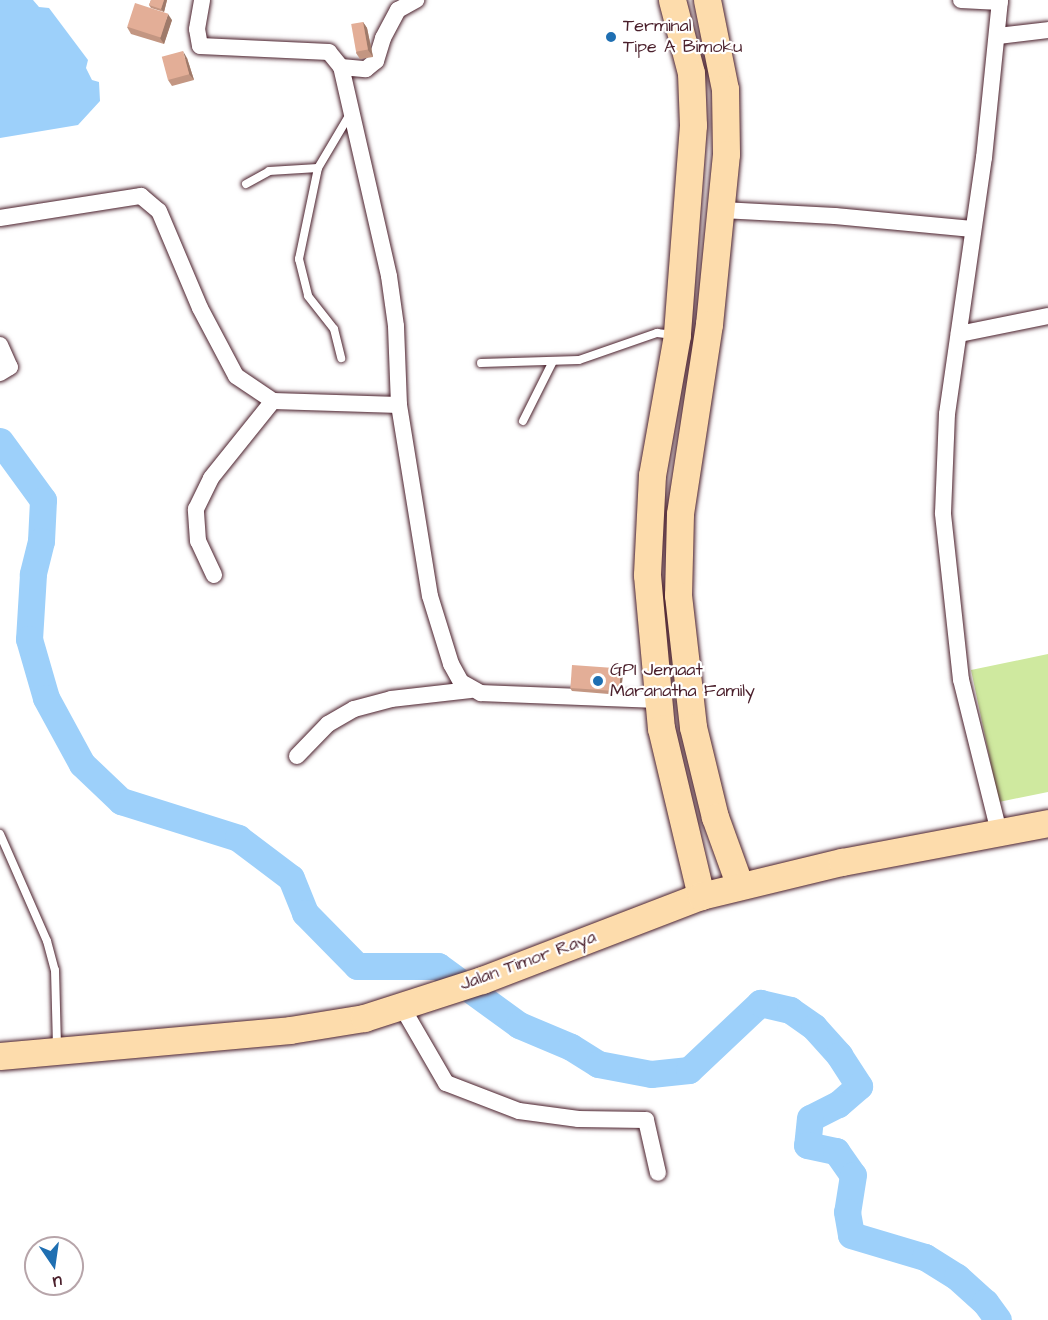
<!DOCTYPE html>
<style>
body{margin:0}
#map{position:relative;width:1048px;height:1320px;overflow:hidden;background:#fff;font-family:"Architects Daughter",sans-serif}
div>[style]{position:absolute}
.green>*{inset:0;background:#cfe99f}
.water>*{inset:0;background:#9dd0fa}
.river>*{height:27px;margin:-13.5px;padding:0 13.5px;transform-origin:13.5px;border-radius:13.5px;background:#9dd0fa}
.roads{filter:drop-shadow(0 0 2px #4a1f2b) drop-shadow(0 0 2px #4a1f2b)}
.service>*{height:8px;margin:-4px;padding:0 4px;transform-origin:4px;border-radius:4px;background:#fff}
.minor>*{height:16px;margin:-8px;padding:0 8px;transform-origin:8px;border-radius:8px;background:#fff}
.trunk>*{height:27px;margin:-13.5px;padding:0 13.5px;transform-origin:13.5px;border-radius:13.5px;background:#fddcac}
.wall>*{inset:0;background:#c39682}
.shaded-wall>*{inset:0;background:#9f7a6a}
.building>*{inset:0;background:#e3ae97;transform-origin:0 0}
.dots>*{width:16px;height:16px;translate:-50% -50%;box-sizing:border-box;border:3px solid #fff;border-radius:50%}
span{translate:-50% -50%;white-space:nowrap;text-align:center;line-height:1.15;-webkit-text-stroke:4.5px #fff;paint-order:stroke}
.poi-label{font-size:18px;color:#4a1f2b}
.left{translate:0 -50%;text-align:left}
.street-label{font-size:18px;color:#4a1f2b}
.north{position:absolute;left:24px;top:1236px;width:60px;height:60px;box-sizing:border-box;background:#fff;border:2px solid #b7a5aa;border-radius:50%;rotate:167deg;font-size:16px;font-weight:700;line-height:24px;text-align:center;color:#4a1f2b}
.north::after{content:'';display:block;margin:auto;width:21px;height:27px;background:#1f6fb2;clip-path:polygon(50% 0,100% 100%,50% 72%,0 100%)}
</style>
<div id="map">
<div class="green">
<div style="clip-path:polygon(1048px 654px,1048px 792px,999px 802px,971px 670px)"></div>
</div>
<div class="water">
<div style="clip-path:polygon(0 0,33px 0,39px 7px,49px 8px,88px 60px,86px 68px,92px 80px,99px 82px,100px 101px,78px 125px,0 138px)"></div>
</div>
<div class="river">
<div style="left:0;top:441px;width:73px;rotate:53.9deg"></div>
<div style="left:43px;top:500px;width:41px;rotate:92.8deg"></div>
<div style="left:41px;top:541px;width:34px;rotate:104deg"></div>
<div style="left:33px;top:574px;width:65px;rotate:93.5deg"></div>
<div style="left:29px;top:639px;width:61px;rotate:73.9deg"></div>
<div style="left:46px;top:698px;width:75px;rotate:61.4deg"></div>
<div style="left:82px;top:764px;width:54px;rotate:43.5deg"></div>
<div style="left:121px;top:801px;width:123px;rotate:17.5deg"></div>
<div style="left:238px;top:838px;width:66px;rotate:37deg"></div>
<div style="left:291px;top:878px;width:38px;rotate:68deg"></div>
<div style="left:305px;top:913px;width:74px;rotate:45.5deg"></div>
<div style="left:357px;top:966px;width:81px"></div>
<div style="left:438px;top:966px;width:100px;rotate:36.1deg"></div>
<div style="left:519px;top:1025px;width:56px;rotate:22.9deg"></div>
<div style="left:571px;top:1047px;width:32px;rotate:32deg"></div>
<div style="left:598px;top:1064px;width:54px;rotate:10.7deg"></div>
<div style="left:651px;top:1074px;width:38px;rotate:-6deg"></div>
<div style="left:689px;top:1070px;width:98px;rotate:-43.3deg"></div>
<div style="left:760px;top:1003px;width:31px;rotate:13deg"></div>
<div style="left:790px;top:1010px;width:29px;rotate:35deg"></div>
<div style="left:814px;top:1027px;width:38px;rotate:48deg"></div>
<div style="left:839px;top:1055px;width:37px;rotate:57deg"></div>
<div style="left:859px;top:1086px;width:28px;rotate:139deg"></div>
<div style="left:838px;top:1104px;width:31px;rotate:153deg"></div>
<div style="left:810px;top:1118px;width:27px;rotate:96deg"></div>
<div style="left:807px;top:1145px;width:30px;rotate:12deg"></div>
<div style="left:836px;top:1151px;width:29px;rotate:55deg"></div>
<div style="left:853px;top:1175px;width:37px;rotate:99deg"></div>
<div style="left:847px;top:1212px;width:23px;rotate:80deg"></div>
<div style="left:851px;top:1235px;width:77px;rotate:16.6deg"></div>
<div style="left:925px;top:1257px;width:38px;rotate:32deg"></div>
<div style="left:957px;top:1277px;width:38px;rotate:42deg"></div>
<div style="left:985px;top:1302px;width:22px;rotate:54deg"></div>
</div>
<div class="roads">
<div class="service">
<div style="left:318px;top:168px;width:93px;rotate:101.8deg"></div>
<div style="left:299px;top:259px;width:38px;rotate:76deg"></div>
<div style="left:308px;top:296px;width:42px;rotate:51.8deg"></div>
<div style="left:334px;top:329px;width:30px;rotate:76deg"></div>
<div style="left:246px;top:184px;width:26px;rotate:-29deg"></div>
<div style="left:269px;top:171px;width:49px;rotate:-3.5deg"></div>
<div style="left:318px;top:168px;width:63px;rotate:-59.3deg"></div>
<div style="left:481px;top:363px;width:98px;rotate:-1.8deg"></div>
<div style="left:579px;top:360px;width:83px;rotate:-19.1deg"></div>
<div style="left:657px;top:333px;width:17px;rotate:7deg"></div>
<div style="left:523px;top:421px;width:67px;rotate:-63.4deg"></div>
<div style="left:0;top:834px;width:117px;rotate:66.3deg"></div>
<div style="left:47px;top:941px;width:30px;rotate:75deg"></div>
<div style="left:55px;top:970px;width:79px;rotate:88.5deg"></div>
</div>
<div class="minor">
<div style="left:961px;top:0;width:39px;rotate:3deg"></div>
<div style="left:998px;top:36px;width:50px;rotate:-6.8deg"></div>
<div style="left:341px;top:67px;width:25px;rotate:5deg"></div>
<div style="left:366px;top:69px;width:13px;rotate:-39deg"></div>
<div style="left:376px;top:61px;width:24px;rotate:-73deg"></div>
<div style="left:383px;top:38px;width:32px;rotate:-62deg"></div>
<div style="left:398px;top:10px;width:21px;rotate:-29deg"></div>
<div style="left:722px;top:210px;width:113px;rotate:3deg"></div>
<div style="left:835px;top:216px;width:138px;rotate:5.4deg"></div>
<div style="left:0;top:218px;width:143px;rotate:-8.9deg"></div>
<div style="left:141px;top:196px;width:23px;rotate:40deg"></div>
<div style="left:159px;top:211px;width:105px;rotate:67.1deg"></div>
<div style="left:200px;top:308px;width:77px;rotate:62.1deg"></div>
<div style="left:236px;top:376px;width:45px;rotate:34deg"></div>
<div style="left:273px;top:401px;width:126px;rotate:1.8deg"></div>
<div style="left:399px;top:405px;width:79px;rotate:-92.2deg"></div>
<div style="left:396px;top:326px;width:50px;rotate:-98deg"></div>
<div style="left:389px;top:276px;width:214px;rotate:-102.9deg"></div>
<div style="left:341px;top:67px;width:19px;rotate:-129deg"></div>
<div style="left:329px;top:52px;width:129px;rotate:-177.3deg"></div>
<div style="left:200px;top:46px;width:17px;rotate:-100deg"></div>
<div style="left:197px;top:29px;width:29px;rotate:-80deg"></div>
<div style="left:959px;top:334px;width:91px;rotate:-11.4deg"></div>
<div style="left:0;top:345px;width:24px;rotate:66deg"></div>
<div style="left:10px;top:367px;width:12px;rotate:149deg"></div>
<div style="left:399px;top:405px;width:193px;rotate:80.8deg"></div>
<div style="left:430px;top:596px;width:71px;rotate:72.8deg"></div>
<div style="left:451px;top:664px;width:21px;rotate:61deg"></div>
<div style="left:461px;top:682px;width:23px;rotate:29deg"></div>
<div style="left:481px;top:693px;width:175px;rotate:2.3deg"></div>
<div style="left:214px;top:575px;width:38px;rotate:-115deg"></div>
<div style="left:198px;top:541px;width:32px;rotate:-94deg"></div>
<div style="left:196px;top:509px;width:34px;rotate:-64deg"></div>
<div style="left:211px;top:478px;width:99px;rotate:-51.2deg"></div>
<div style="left:297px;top:756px;width:45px;rotate:-45.9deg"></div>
<div style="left:328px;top:724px;width:30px;rotate:-30deg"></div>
<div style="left:354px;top:709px;width:38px;rotate:-15deg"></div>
<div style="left:391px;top:699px;width:80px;rotate:-6.5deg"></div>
<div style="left:999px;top:832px;width:157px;rotate:-104deg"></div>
<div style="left:961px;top:680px;width:168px;rotate:-96.2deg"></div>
<div style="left:943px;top:513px;width:99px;rotate:-87.7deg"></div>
<div style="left:947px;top:414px;width:259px;rotate:-81.8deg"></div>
<div style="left:984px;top:158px;width:159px;rotate:-84.2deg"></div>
<div style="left:402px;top:1007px;width:88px;rotate:59.9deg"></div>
<div style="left:446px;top:1083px;width:78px;rotate:21deg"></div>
<div style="left:519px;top:1111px;width:60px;rotate:7.7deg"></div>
<div style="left:578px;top:1119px;width:68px;rotate:0.8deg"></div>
<div style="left:646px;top:1120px;width:54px;rotate:77.2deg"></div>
</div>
<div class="trunk">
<div style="left:672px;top:0;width:75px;rotate:75.4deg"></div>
<div style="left:691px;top:73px;width:52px;rotate:87.8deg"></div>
<div style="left:693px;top:125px;width:211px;rotate:94.4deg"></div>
<div style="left:677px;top:335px;width:142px;rotate:100.1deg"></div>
<div style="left:652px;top:475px;width:100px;rotate:92.9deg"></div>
<div style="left:647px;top:575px;width:154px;rotate:84.8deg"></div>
<div style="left:661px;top:728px;width:173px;rotate:76.6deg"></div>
<div style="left:707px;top:0;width:91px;rotate:78.6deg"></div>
<div style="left:725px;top:89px;width:65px;rotate:89.1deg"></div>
<div style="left:726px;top:154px;width:171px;rotate:95.7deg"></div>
<div style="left:709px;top:324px;width:192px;rotate:98.7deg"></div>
<div style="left:680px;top:514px;width:81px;rotate:91.4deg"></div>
<div style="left:678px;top:595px;width:133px;rotate:83.5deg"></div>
<div style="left:693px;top:727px;width:93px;rotate:76.3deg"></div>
<div style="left:715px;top:817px;width:73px;rotate:70.1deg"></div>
<div style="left:0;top:1056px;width:291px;rotate:-5.1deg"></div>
<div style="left:290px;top:1030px;width:75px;rotate:-9.2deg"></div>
<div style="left:364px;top:1018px;width:124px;rotate:-17.9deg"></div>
<div style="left:482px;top:980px;width:235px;rotate:-21deg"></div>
<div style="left:701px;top:896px;width:145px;rotate:-13.6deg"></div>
<div style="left:842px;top:862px;width:210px;rotate:-10.7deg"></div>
</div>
</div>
<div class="wall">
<div style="clip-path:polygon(151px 0,167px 0,164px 12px,151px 8px,149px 5px)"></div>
<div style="clip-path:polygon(172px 20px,164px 44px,131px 34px,127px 27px)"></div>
<div style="clip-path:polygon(363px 22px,367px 28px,373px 57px,360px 59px,356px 53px)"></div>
<div style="clip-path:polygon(187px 58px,194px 80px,172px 86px,168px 80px)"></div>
<div style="clip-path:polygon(621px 668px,623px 671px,621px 695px,572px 691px,570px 688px)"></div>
</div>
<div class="shaded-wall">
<div style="clip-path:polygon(164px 0,167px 0,164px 12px,161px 9px)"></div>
<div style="clip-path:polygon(168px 14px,172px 20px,164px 44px,160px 38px)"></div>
<div style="clip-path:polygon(363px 22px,367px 28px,373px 57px,368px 50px)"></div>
<div style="clip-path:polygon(183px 51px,187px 58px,194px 80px,189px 74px)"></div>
<div style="clip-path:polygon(621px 668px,623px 671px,621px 695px,619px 692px)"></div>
</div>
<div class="building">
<div style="clip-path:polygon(151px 0,164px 0,161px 9px,149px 5px)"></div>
<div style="left:135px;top:3px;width:35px;height:25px;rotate:18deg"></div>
<div style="left:363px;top:22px;width:28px;height:12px;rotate:80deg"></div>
<div style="left:183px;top:51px;width:24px;height:22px;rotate:75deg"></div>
<div style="left:572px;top:665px;width:49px;height:23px;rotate:4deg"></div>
</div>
<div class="dots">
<div style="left:611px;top:37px;background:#1f6fb2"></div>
<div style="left:598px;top:681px;background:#1f6fb2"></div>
</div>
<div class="poi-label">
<span class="left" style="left:623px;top:37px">Terminal<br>Tipe A Bimoku</span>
<span class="left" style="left:610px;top:681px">GPI Jemaat<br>Maranatha Family</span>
</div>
<div class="street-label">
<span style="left:528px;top:961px;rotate:-20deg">Jalan Timor Raya</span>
</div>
<div class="north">U</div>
</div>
